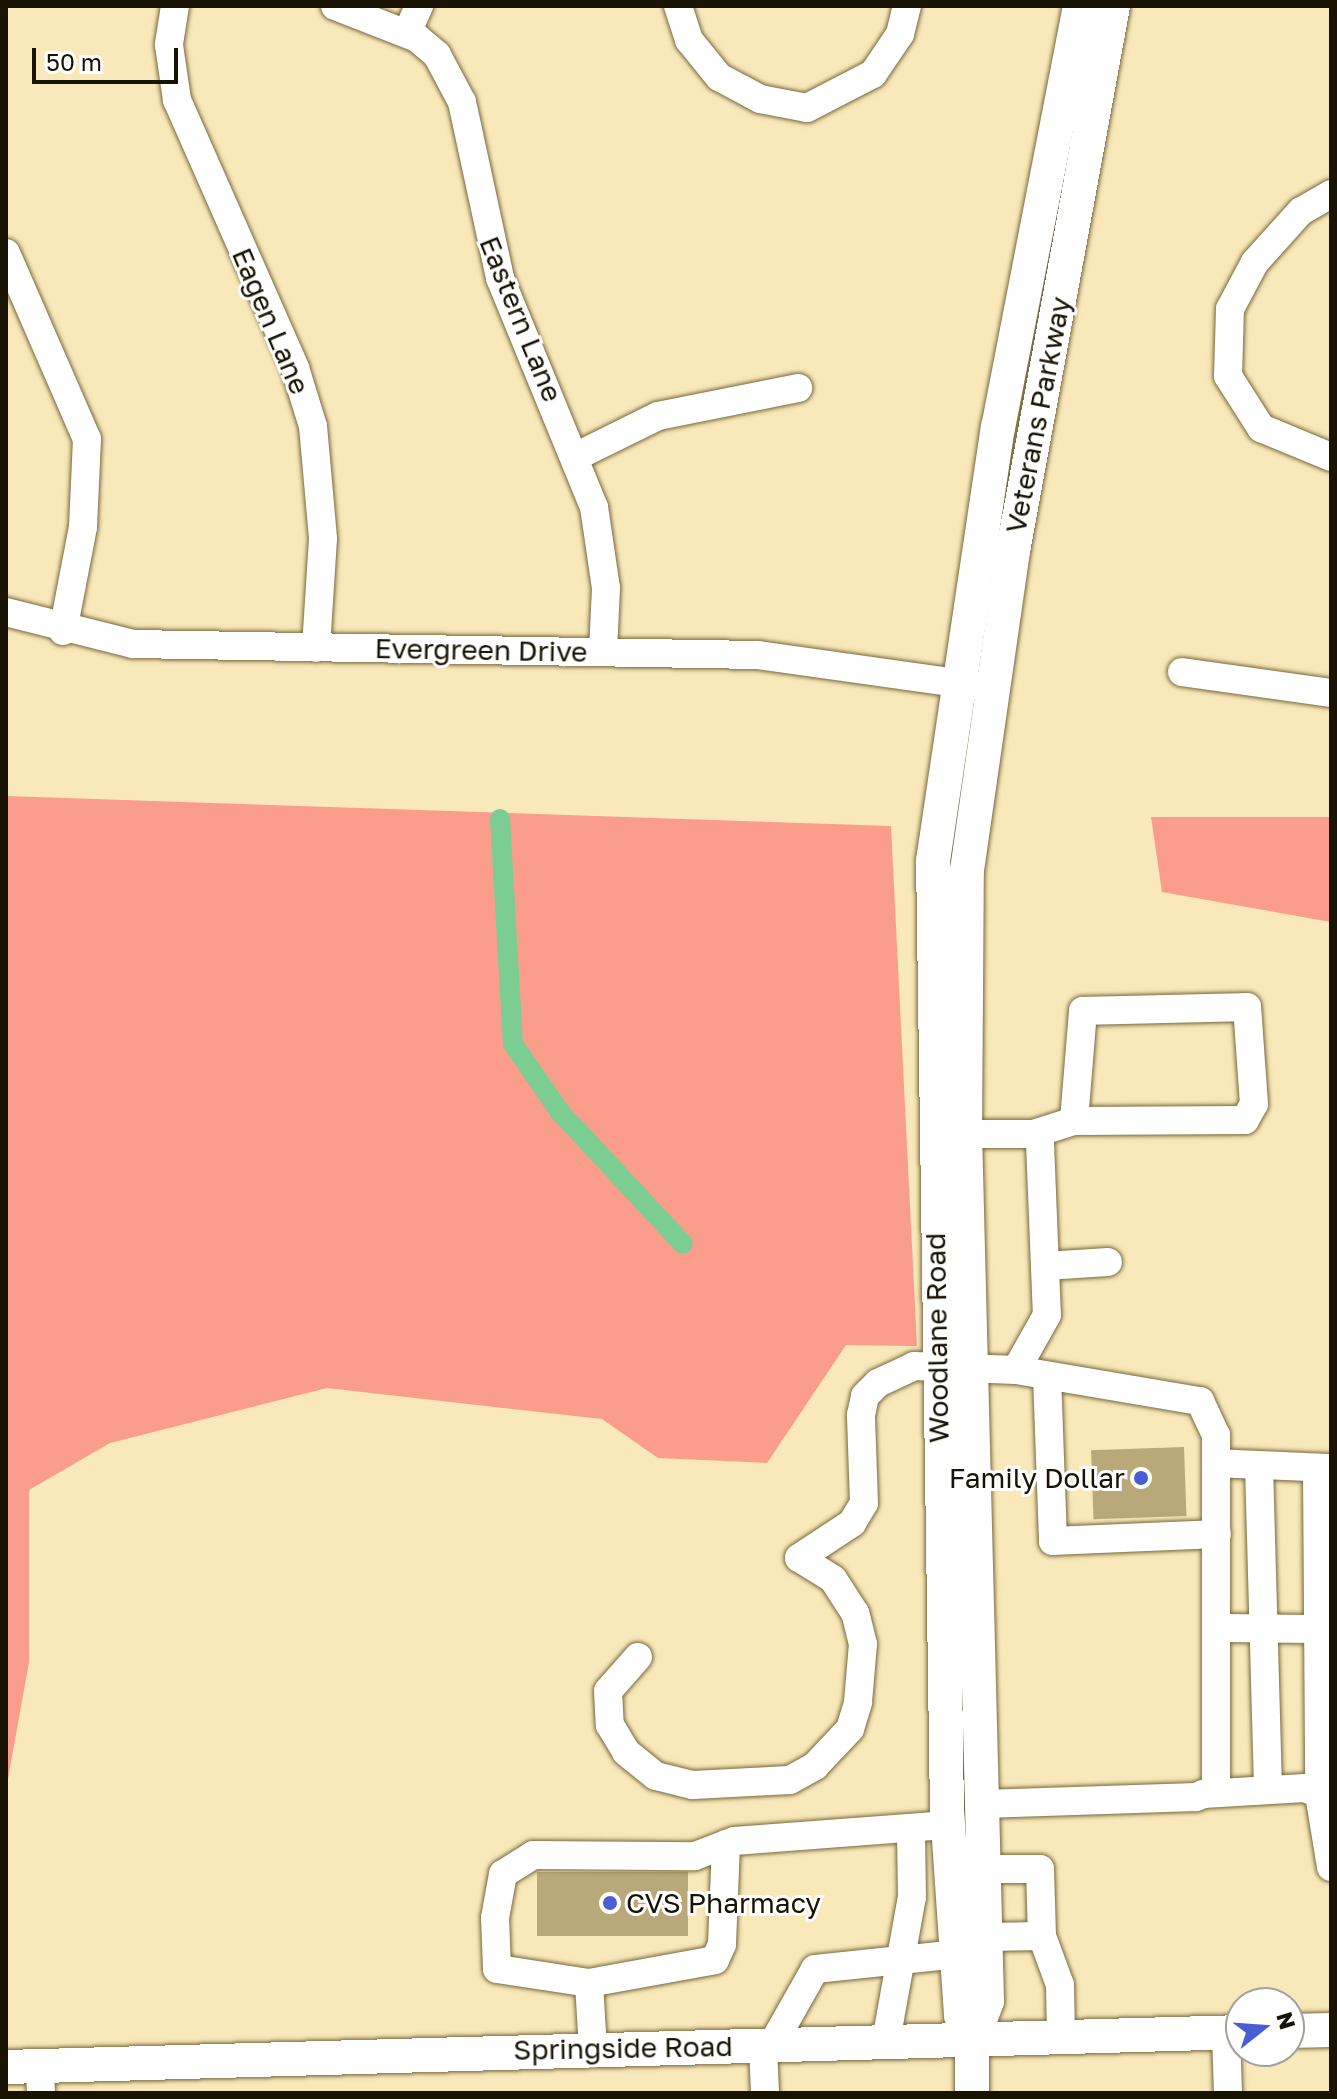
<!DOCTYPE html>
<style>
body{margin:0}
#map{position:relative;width:1337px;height:2099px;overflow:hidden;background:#f9e8b9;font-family:"Golos Text",sans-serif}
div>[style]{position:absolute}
.forest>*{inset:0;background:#fb9d8b}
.canal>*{height:20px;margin:-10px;padding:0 10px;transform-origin:10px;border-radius:10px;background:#7ccd91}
.building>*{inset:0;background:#b8a87a;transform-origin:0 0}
.roads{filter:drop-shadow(0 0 2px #77683c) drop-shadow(0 0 2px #77683c)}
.minor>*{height:28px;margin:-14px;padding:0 14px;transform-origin:14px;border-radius:14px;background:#fff}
.major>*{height:34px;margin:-17px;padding:0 17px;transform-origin:17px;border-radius:17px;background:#fff}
.dots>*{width:22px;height:22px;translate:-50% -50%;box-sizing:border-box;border:4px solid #fff;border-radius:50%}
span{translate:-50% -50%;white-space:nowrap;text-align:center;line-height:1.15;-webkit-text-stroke:6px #fff;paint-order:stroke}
.street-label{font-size:28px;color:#191303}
.poi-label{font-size:28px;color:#191303}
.right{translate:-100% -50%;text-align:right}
.left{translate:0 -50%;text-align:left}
.frame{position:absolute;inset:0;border:8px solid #191303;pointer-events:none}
.north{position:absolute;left:1225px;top:1987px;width:80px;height:80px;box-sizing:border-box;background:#fff;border:2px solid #a3a19a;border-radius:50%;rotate:73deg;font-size:22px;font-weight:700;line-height:32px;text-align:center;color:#191303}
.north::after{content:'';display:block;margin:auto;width:28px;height:36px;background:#495ed2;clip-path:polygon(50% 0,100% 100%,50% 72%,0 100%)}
.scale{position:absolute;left:32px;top:48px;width:146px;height:36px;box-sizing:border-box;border:4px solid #191303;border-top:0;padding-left:10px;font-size:24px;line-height:28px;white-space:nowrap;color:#191303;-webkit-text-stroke:6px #fff;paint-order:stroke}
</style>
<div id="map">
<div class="forest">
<div style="clip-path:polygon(6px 796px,891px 826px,917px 1346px,846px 1345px,767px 1463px,658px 1458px,602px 1419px,327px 1388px,110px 1443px,29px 1490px,29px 1662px,6px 1790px)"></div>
<div style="clip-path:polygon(1151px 817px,1331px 817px,1331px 922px,1162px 892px)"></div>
</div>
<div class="canal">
<div style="left:500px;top:819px;width:225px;rotate:86.7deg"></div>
<div style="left:513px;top:1044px;width:83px;rotate:55.3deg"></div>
<div style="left:560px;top:1112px;width:180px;rotate:47deg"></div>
</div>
<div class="building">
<div style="left:1184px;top:1447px;width:69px;height:93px;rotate:88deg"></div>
<div style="left:537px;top:1872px;width:151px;height:64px"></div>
</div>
<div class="roads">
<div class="minor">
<div style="left:175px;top:6px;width:39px;rotate:99deg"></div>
<div style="left:169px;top:45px;width:56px;rotate:81.7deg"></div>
<div style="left:177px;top:100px;width:293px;rotate:66.2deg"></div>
<div style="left:295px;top:368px;width:61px;rotate:72.8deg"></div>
<div style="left:313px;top:426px;width:113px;rotate:84.9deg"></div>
<div style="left:323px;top:539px;width:109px;rotate:93.7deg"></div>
<div style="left:335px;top:6px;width:88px;rotate:21.3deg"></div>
<div style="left:417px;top:38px;width:26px;rotate:40deg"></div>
<div style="left:437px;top:55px;width:53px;rotate:62deg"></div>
<div style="left:462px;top:102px;width:180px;rotate:77.8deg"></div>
<div style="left:500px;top:278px;width:248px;rotate:67.7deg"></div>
<div style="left:594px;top:507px;width:82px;rotate:81.6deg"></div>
<div style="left:606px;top:588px;width:63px;rotate:92.7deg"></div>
<div style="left:678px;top:6px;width:36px;rotate:72deg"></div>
<div style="left:689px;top:40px;width:48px;rotate:51deg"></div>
<div style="left:719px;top:77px;width:47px;rotate:28.2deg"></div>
<div style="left:760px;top:99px;width:48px;rotate:10.8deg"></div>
<div style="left:807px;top:108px;width:74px;rotate:-27.3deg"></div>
<div style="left:873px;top:74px;width:48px;rotate:-56deg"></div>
<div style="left:900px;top:34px;width:29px;rotate:-76deg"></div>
<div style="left:407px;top:33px;width:30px;rotate:-66deg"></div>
<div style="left:1331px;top:194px;width:34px;rotate:150deg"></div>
<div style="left:1301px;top:211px;width:69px;rotate:132deg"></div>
<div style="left:1255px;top:262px;width:53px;rotate:118deg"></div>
<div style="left:1230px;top:309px;width:67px;rotate:91.7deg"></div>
<div style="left:1228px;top:376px;width:62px;rotate:57.6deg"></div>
<div style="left:1261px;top:428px;width:76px;rotate:22.5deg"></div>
<div style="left:6px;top:253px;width:203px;rotate:66.5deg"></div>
<div style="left:87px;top:439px;width:88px;rotate:92.6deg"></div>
<div style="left:83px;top:527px;width:106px;rotate:100.9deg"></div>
<div style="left:577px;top:456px;width:90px;rotate:-26.3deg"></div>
<div style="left:658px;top:416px;width:143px;rotate:-11.3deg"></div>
<div style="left:6px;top:612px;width:131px;rotate:14.1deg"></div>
<div style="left:133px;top:644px;width:625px;rotate:1.01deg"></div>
<div style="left:758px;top:655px;width:222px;rotate:8deg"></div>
<div style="left:1182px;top:672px;width:150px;rotate:8deg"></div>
<div style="left:965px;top:1134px;width:68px"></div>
<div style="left:1033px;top:1134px;width:11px;rotate:52deg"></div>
<div style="left:1040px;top:1143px;width:172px;rotate:87.7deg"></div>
<div style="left:1047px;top:1315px;width:63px;rotate:119.4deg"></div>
<div style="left:1033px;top:1134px;width:43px;rotate:-17.6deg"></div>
<div style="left:1074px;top:1121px;width:171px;rotate:-0.3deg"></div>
<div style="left:1245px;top:1120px;width:18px;rotate:-61deg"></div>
<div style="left:1254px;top:1104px;width:97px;rotate:-94.1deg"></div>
<div style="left:1247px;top:1007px;width:164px;rotate:178.6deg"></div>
<div style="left:1083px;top:1011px;width:110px;rotate:94.7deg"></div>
<div style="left:1045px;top:1266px;width:63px;rotate:-3.6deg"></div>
<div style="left:1047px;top:1376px;width:165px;rotate:87.9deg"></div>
<div style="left:1053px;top:1541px;width:164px;rotate:-2.4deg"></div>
<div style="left:1216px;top:1463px;width:115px;rotate:2.5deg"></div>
<div style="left:1259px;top:1466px;width:324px;rotate:88.4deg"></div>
<div style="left:1317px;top:1469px;width:325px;rotate:89.6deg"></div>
<div style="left:1319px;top:1794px;width:12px"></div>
<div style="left:1219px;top:1628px;width:98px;rotate:0.6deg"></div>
<div style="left:638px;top:1657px;width:45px;rotate:131.4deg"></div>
<div style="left:608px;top:1691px;width:34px;rotate:87deg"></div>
<div style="left:610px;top:1725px;width:31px;rotate:59deg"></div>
<div style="left:626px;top:1752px;width:38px;rotate:39deg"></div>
<div style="left:656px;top:1776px;width:38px;rotate:14deg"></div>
<div style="left:693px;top:1785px;width:97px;rotate:-3deg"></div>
<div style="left:790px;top:1780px;width:29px;rotate:-29deg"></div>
<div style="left:815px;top:1766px;width:51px;rotate:-46.6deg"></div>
<div style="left:850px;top:1729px;width:28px;rotate:-73deg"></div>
<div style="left:858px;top:1702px;width:58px;rotate:-85.1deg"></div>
<div style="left:863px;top:1644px;width:32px;rotate:-104deg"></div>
<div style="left:855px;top:1613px;width:40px;rotate:-122.9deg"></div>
<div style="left:833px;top:1579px;width:40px;rotate:-148deg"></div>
<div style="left:799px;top:1558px;width:64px;rotate:-33.4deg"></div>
<div style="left:852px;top:1523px;width:23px;rotate:-59deg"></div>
<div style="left:864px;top:1503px;width:88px;rotate:-92deg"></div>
<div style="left:861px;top:1415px;width:19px;rotate:-78deg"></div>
<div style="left:865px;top:1396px;width:18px;rotate:-45deg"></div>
<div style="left:878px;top:1383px;width:40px;rotate:-25deg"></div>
<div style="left:914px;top:1366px;width:102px;rotate:2.2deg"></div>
<div style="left:1016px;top:1370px;width:187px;rotate:9.6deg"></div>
<div style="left:1200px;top:1401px;width:38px;rotate:65deg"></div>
<div style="left:1216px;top:1435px;width:354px;rotate:90deg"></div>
<div style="left:1216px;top:1789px;width:22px;rotate:158deg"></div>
<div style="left:1196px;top:1797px;width:213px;rotate:178.1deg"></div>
<div style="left:1203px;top:1794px;width:102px;rotate:-3.4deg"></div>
<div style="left:1305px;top:1788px;width:15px;rotate:23deg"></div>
<div style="left:1319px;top:1794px;width:74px;rotate:80.7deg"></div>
<div style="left:984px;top:1869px;width:56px"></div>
<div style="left:1040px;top:1869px;width:67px;rotate:88.3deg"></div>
<div style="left:1042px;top:1936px;width:52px;rotate:69.8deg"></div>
<div style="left:1060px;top:1985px;width:53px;rotate:88.9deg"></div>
<div style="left:985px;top:1937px;width:57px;rotate:-1deg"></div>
<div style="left:589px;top:1983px;width:128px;rotate:-10.3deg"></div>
<div style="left:715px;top:1960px;width:17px;rotate:-66deg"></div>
<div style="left:722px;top:1944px;width:100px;rotate:-87.7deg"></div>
<div style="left:1226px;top:2033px;width:60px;rotate:88.1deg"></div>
<div style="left:886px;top:2041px;width:146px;rotate:-79.8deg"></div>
<div style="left:912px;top:1897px;width:67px;rotate:-90.9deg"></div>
<div style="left:763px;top:2045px;width:48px;rotate:87.6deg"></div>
<div style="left:772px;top:2045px;width:87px;rotate:-60.5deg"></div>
<div style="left:815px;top:1969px;width:144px;rotate:-6deg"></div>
<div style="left:593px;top:2049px;width:66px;rotate:-93.5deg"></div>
<div style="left:589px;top:1983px;width:93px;rotate:-171.3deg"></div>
<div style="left:497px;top:1969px;width:51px;rotate:-92.2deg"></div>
<div style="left:495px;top:1918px;width:45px;rotate:-79.7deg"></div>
<div style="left:503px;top:1874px;width:36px;rotate:-32deg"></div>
<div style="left:533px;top:1855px;width:162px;rotate:0.4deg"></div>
<div style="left:695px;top:1856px;width:42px;rotate:-21deg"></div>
<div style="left:734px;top:1841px;width:215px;rotate:-4.3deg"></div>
<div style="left:40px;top:2066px;width:27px;rotate:88deg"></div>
</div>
<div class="major">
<div style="left:1289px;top:2031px;width:42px;rotate:-1.4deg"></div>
<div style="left:972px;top:2041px;width:28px;rotate:-113deg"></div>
<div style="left:961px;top:2015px;width:203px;rotate:-93.9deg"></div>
<div style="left:947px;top:1812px;width:951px;rotate:-90.84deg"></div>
<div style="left:933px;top:861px;width:438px;rotate:-81.5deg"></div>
<div style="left:998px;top:428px;width:430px;rotate:-79deg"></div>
<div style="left:6px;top:2067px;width:1235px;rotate:-1.62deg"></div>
<div style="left:972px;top:2093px;width:52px;rotate:-90deg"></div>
<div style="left:972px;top:2041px;width:43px;rotate:-69.4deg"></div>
<div style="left:987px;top:2001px;width:867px;rotate:-91.45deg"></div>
<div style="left:965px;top:1134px;width:264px;rotate:-89.6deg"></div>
<div style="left:967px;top:870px;width:322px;rotate:-81.8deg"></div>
<div style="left:1013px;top:551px;width:554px;rotate:-79.6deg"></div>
</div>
</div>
<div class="dots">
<div style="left:1141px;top:1478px;background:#495ed2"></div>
<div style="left:610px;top:1903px;background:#495ed2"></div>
</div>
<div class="street-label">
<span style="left:521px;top:319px;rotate:68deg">Eastern Lane</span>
<span style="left:271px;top:321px;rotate:67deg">Eagen Lane</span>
<span style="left:1038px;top:415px;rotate:-79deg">Veterans Parkway</span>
<span style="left:481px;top:650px;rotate:1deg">Evergreen Drive</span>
<span style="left:937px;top:1338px;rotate:-91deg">Woodlane Road</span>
<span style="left:623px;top:2048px;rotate:-1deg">Springside Road</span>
</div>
<div class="poi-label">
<span class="right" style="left:1125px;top:1478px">Family Dollar</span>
<span class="left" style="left:626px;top:1903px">CVS Pharmacy</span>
</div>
<div class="frame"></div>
<div class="north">N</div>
<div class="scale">50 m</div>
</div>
